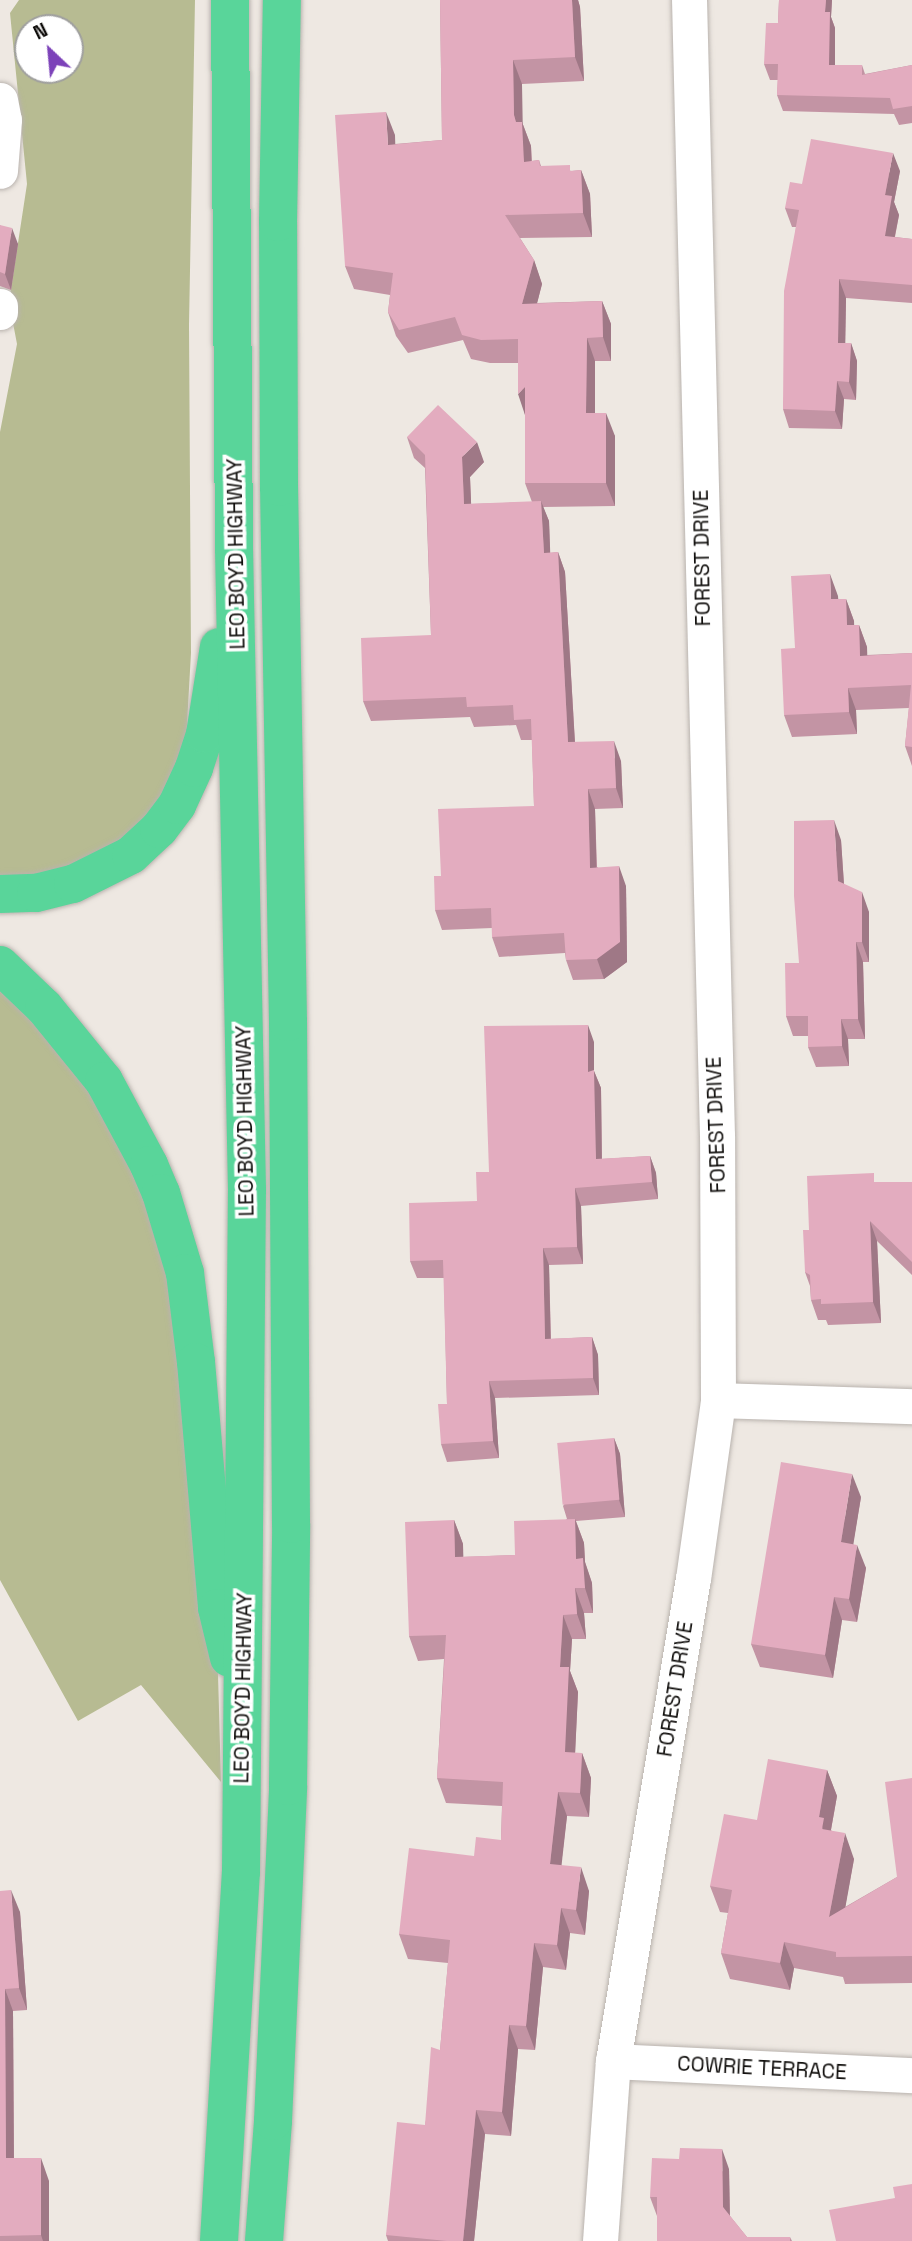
<!DOCTYPE html>
<style>
body{margin:0}
#map{position:relative;width:912px;height:2241px;overflow:hidden;background:#eee8e2;font-family:"Space Grotesk",sans-serif}
div>[style]{position:absolute}
.green>*{inset:0;background:#b7bb92}
.roads{filter:drop-shadow(0 0 2px #b9b3ae) drop-shadow(0 0 2px #b9b3ae)}
.minor>*{height:35px;margin:-17.5px;padding:0 17.5px;transform-origin:17.5px;border-radius:17.5px;background:#fff}
.highway>*{height:38px;margin:-19px;padding:0 19px;transform-origin:19px;border-radius:19px;background:#59d59a}
.wall>*{inset:0;background:#c394a4}
.shaded-wall>*{inset:0;background:#9f7886}
.building>*{inset:0;background:#e3acbf;transform-origin:0 0}
span{translate:-50% -50%;white-space:nowrap;text-align:center;line-height:1.15;-webkit-text-stroke:7px #fff;paint-order:stroke}
.street-label{font-size:21px;color:#100e0c}
.north{position:absolute;left:14px;top:14px;width:70px;height:70px;box-sizing:border-box;background:#fff;border:2px solid #9f9f9e;border-radius:50%;rotate:334deg;font-size:19px;font-weight:700;line-height:28px;text-align:center;color:#100e0c}
.north::after{content:'';display:block;margin:auto;width:24px;height:32px;background:#7c42b9;clip-path:polygon(50% 0,100% 100%,50% 72%,0 100%)}
</style>
<div id="map">
<div class="green">
<div style="clip-path:polygon(evenodd,19px 0,195px 0,189px 325px,191px 653px,185px 760px,142px 841px,0 890px,0 432px,17px 344px,9px 302px,27px 184px,10px 13px,19px 0,28px 28px,70px 28px,70px 70px,28px 70px,28px 28px)"></div>
<div style="clip-path:polygon(0 968px,152px 1153px,210px 1382px,221px 1782px,141px 1685px,78px 1721px,0 1580px)"></div>
</div>
<div class="roads">
<div class="minor">
<div style="left:0;top:100px;width:20px;rotate:79deg"></div>
<div style="left:4px;top:120px;width:51px;rotate:94.5deg"></div>
<div style="left:0;top:306px;width:6px;rotate:90deg"></div>
<div style="left:718px;top:1400px;width:194px;rotate:1.8deg"></div>
<div style="left:613px;top:2061px;width:299px;rotate:2.7deg"></div>
<div style="left:600px;top:2241px;width:180px;rotate:-85.9deg"></div>
<div style="left:613px;top:2061px;width:489px;rotate:-80.6deg"></div>
<div style="left:693px;top:1579px;width:181px;rotate:-82deg"></div>
<div style="left:718px;top:1400px;width:264px;rotate:-90.2deg"></div>
<div style="left:717px;top:1136px;width:1136px;rotate:-91.41deg"></div>
</div>
<div class="highway">
<div style="left:0;top:894px;width:36px;rotate:-2deg"></div>
<div style="left:36px;top:893px;width:38px;rotate:-14deg"></div>
<div style="left:73px;top:884px;width:65px;rotate:-26.6deg"></div>
<div style="left:131px;top:855px;width:38px;rotate:-43deg"></div>
<div style="left:159px;top:829px;width:30px;rotate:-53deg"></div>
<div style="left:177px;top:805px;width:41px;rotate:-65.3deg"></div>
<div style="left:194px;top:768px;width:36px;rotate:-72deg"></div>
<div style="left:205px;top:734px;width:88px;rotate:-80.9deg"></div>
<div style="left:0;top:965px;width:61px;rotate:43.7deg"></div>
<div style="left:44px;top:1007px;width:95px;rotate:51deg"></div>
<div style="left:104px;top:1081px;width:95px;rotate:61.8deg"></div>
<div style="left:149px;top:1165px;width:30px;rotate:67deg"></div>
<div style="left:161px;top:1193px;width:84px;rotate:73.3deg"></div>
<div style="left:185px;top:1273px;width:90px;rotate:83deg"></div>
<div style="left:196px;top:1362px;width:247px;rotate:85.1deg"></div>
<div style="left:217px;top:1608px;width:51px;rotate:76.5deg"></div>
<div style="left:219px;top:2241px;width:370px;rotate:-86.6deg"></div>
<div style="left:241px;top:1872px;width:682px;rotate:-89.5deg"></div>
<div style="left:247px;top:1190px;width:642px;rotate:-91.16deg"></div>
<div style="left:234px;top:548px;width:548px;rotate:-90.42deg"></div>
<div style="left:264px;top:2241px;width:120px;rotate:-85.7deg"></div>
<div style="left:273px;top:2121px;width:335px;rotate:-87.4deg"></div>
<div style="left:288px;top:1786px;width:262px;rotate:-89.3deg"></div>
<div style="left:291px;top:1524px;width:502px;rotate:-90.34deg"></div>
<div style="left:288px;top:1022px;width:535px;rotate:-90.96deg"></div>
<div style="left:279px;top:487px;width:265px;rotate:-90.2deg"></div>
<div style="left:278px;top:222px;width:222px;rotate:-89deg"></div>
</div>
</div>
<div class="wall">
<div style="clip-path:polygon(440px 0,578px 0,580px 7px,584px 81px,522px 84px,522px 122px,531px 146px,532px 161px,539px 160px,541px 166px,572px 171px,581px 170px,590px 194px,592px 237px,520px 238px,534px 260px,542px 284px,537px 303px,602px 301px,611px 324px,611px 361px,595px 361px,595px 413px,615px 436px,615px 506px,543px 507px,549px 521px,550px 553px,558px 552px,565px 572px,575px 742px,621px 761px,623px 808px,595px 809px,597px 867px,626px 886px,627px 962px,604px 979px,573px 980px,566px 960px,565px 953px,499px 957px,492px 937px,492px 928px,442px 930px,435px 910px,441px 876px,534px 806px,532px 740px,521px 740px,516px 725px,474px 727px,470px 717px,371px 721px,363px 701px,431px 635px,425px 468px,414px 458px,407px 437px,484px 462px,470px 477px,471px 504px,532px 502px,525px 483px,525px 415px,518px 363px,490px 363px,471px 359px,463px 340px,408px 353px,396px 336px,388px 312px,390px 295px,354px 289px,345px 266px,395px 135px,395px 144px,442px 140px)"></div>
<div style="clip-path:polygon(779px 0,832px 0,831px 17px,835px 28px,835px 65px,862px 65px,865px 74px,912px 65px,912px 123px,899px 125px,894px 114px,783px 111px,777px 95px,778px 80px,770px 80px,764px 64px,778px 23px)"></div>
<div style="clip-path:polygon(900px 171px,894px 202px,899px 215px,895px 237px,912px 239px,912px 303px,846px 298px,845px 343px,851px 343px,857px 361px,856px 400px,844px 399px,842px 429px,789px 428px,783px 409px,796px 227px,792px 227px,785px 208px,802px 184px)"></div>
<div style="clip-path:polygon(0 225px,18px 244px,11px 290px,0 286px)"></div>
<div style="clip-path:polygon(838px 596px,838px 599px,846px 599px,854px 621px,854px 625px,859px 625px,867px 647px,867px 655px,912px 653px,912px 766px,905px 746px,909px 708px,856px 710px,857px 734px,792px 737px,784px 715px,795px 648px)"></div>
<div style="clip-path:polygon(841px 840px,844px 884px,869px 912px,869px 962px,863px 962px,865px 1039px,848px 1039px,849px 1066px,816px 1067px,808px 1047px,808px 1036px,793px 1036px,786px 1016px,799px 963px)"></div>
<div style="clip-path:polygon(594px 1042px,594px 1071px,601px 1088px,602px 1159px,650px 1156px,656px 1173px,658px 1199px,581px 1206px,583px 1264px,549px 1265px,551px 1339px,592px 1337px,598px 1355px,599px 1395px,495px 1398px,499px 1458px,447px 1462px,441px 1444px,447px 1404px,444px 1278px,417px 1278px,410px 1261px,477px 1201px,489px 1172px)"></div>
<div style="clip-path:polygon(877px 1182px,912px 1182px,912px 1275px,877px 1241px,881px 1323px,828px 1325px,826px 1320px,818px 1320px,811px 1300px,810px 1286px,805px 1272px,809px 1230px)"></div>
<div style="clip-path:polygon(614px 1438px,620px 1454px,625px 1517px,576px 1521px,584px 1543px,585px 1562px,592px 1583px,593px 1613px,584px 1613px,586px 1639px,572px 1639px,570px 1671px,578px 1692px,575px 1753px,582px 1753px,591px 1778px,589px 1817px,567px 1816px,561px 1865px,589px 1891px,585px 1935px,570px 1933px,566px 1970px,543px 1967px,535px 2050px,518px 2049px,511px 2136px,485px 2134px,474px 2241px,388px 2241px,386px 2235px,425px 2125px,440px 2050px,448px 1963px,408px 1959px,399px 1934px,474px 1856px,501px 1840px,502px 1806px,446px 1803px,437px 1778px,444px 1659px,418px 1661px,409px 1636px,454px 1520px,463px 1544px,463px 1557px,515px 1555px,567px 1519px,563px 1506px)"></div>
<div style="clip-path:polygon(861px 1497px,853px 1544px,866px 1568px,857px 1622px,842px 1620px,833px 1678px,760px 1667px,751px 1644px)"></div>
<div style="clip-path:polygon(827px 1770px,837px 1796px,831px 1830px,854px 1859px,845px 1907px,897px 1877px,912px 1778px,912px 1983px,845px 1984px,843px 1977px,794px 1968px,790px 1990px,730px 1979px,721px 1953px,728px 1913px,720px 1912px,710px 1886px,757px 1820px)"></div>
<div style="clip-path:polygon(0 1891px,20px 1912px,27px 2010px,13px 2011px,14px 2158px,49px 2181px,49px 2241px,0 2241px)"></div>
<div style="clip-path:polygon(729px 2169px,730px 2216px,747px 2237px,790px 2237px,792px 2241px,657px 2241px,657px 2216px,650px 2197px)"></div>
</div>
<div class="shaded-wall">
<div style="clip-path:polygon(572px 0,578px 0,580px 7px,584px 81px,575px 57px)"></div>
<div style="clip-path:polygon(826px 0,832px 0,831px 17px,835px 28px,835px 81px,829px 65px,825px 12px)"></div>
<div style="clip-path:polygon(513px 60px,522px 84px,523px 139px,522px 122px,531px 146px,532px 185px,524px 162px,514px 115px)"></div>
<div style="clip-path:polygon(386px 112px,395px 135px,396px 168px,388px 145px)"></div>
<div style="clip-path:polygon(893px 153px,900px 171px,894px 202px,899px 215px,891px 255px,885px 236px,885px 195px)"></div>
<div style="clip-path:polygon(581px 170px,590px 194px,592px 237px,583px 213px)"></div>
<div style="clip-path:polygon(12px 228px,18px 244px,11px 290px,5px 274px)"></div>
<div style="clip-path:polygon(534px 260px,542px 284px,531px 327px,522px 304px)"></div>
<div style="clip-path:polygon(839px 279px,846px 298px,845px 361px,838px 343px)"></div>
<div style="clip-path:polygon(602px 301px,611px 324px,611px 361px,603px 337px)"></div>
<div style="clip-path:polygon(587px 338px,595px 361px,595px 436px,586px 413px)"></div>
<div style="clip-path:polygon(851px 343px,857px 361px,856px 400px,849px 382px)"></div>
<div style="clip-path:polygon(837px 381px,844px 399px,842px 429px,835px 411px)"></div>
<div style="clip-path:polygon(525px 387px,526px 418px,518px 394px)"></div>
<div style="clip-path:polygon(606px 413px,615px 436px,615px 506px,606px 483px)"></div>
<div style="clip-path:polygon(477px 442px,484px 462px,470px 477px,472px 524px,464px 504px,462px 457px)"></div>
<div style="clip-path:polygon(541px 501px,549px 521px,551px 573px,544px 553px)"></div>
<div style="clip-path:polygon(558px 552px,565px 572px,576px 762px,568px 742px)"></div>
<div style="clip-path:polygon(830px 574px,838px 596px,840px 622px,831px 599px)"></div>
<div style="clip-path:polygon(846px 599px,854px 621px,855px 648px,847px 625px)"></div>
<div style="clip-path:polygon(859px 625px,867px 647px,868px 678px,860px 656px)"></div>
<div style="clip-path:polygon(848px 688px,856px 710px,857px 734px,849px 712px)"></div>
<div style="clip-path:polygon(614px 741px,621px 761px,623px 808px,616px 788px)"></div>
<div style="clip-path:polygon(588px 789px,595px 809px,597px 888px,590px 868px)"></div>
<div style="clip-path:polygon(834px 820px,841px 840px,845px 901px,838px 881px)"></div>
<div style="clip-path:polygon(619px 866px,626px 886px,627px 962px,604px 979px,597px 959px)"></div>
<div style="clip-path:polygon(862px 892px,869px 912px,869px 962px,862px 942px)"></div>
<div style="clip-path:polygon(856px 942px,863px 962px,865px 1039px,858px 1019px)"></div>
<div style="clip-path:polygon(841px 1019px,848px 1039px,849px 1066px,842px 1046px)"></div>
<div style="clip-path:polygon(588px 1025px,594px 1042px,594px 1071px,601px 1088px,602px 1177px,596px 1159px,588px 1072px)"></div>
<div style="clip-path:polygon(650px 1156px,656px 1173px,658px 1199px,652px 1182px)"></div>
<div style="clip-path:polygon(575px 1188px,581px 1206px,583px 1264px,577px 1247px)"></div>
<div style="clip-path:polygon(870px 1221px,877px 1241px,881px 1323px,873px 1302px)"></div>
<div style="clip-path:polygon(543px 1248px,549px 1265px,551px 1356px,545px 1339px)"></div>
<div style="clip-path:polygon(592px 1337px,598px 1355px,599px 1395px,593px 1378px)"></div>
<div style="clip-path:polygon(489px 1381px,495px 1398px,499px 1458px,493px 1441px)"></div>
<div style="clip-path:polygon(614px 1438px,620px 1454px,625px 1517px,619px 1500px)"></div>
<div style="clip-path:polygon(852px 1474px,861px 1497px,850px 1565px,841px 1542px)"></div>
<div style="clip-path:polygon(575px 1519px,584px 1543px,585px 1562px,592px 1583px,593px 1613px,585px 1588px,576px 1559px)"></div>
<div style="clip-path:polygon(454px 1520px,463px 1544px,464px 1582px,455px 1557px)"></div>
<div style="clip-path:polygon(857px 1545px,866px 1568px,857px 1622px,849px 1599px)"></div>
<div style="clip-path:polygon(575px 1588px,584px 1613px,586px 1639px,577px 1614px)"></div>
<div style="clip-path:polygon(834px 1597px,842px 1620px,833px 1678px,825px 1655px)"></div>
<div style="clip-path:polygon(563px 1615px,572px 1639px,570px 1671px,578px 1692px,574px 1777px,565px 1752px,560px 1667px)"></div>
<div style="clip-path:polygon(582px 1753px,591px 1778px,589px 1817px,580px 1793px)"></div>
<div style="clip-path:polygon(827px 1770px,837px 1796px,830px 1835px,831px 1855px,819px 1817px)"></div>
<div style="clip-path:polygon(558px 1792px,567px 1816px,559px 1888px,550px 1864px)"></div>
<div style="clip-path:polygon(845px 1833px,854px 1859px,839px 1943px,829px 1917px)"></div>
<div style="clip-path:polygon(581px 1867px,589px 1891px,585px 1935px,576px 1910px)"></div>
<div style="clip-path:polygon(11px 1890px,20px 1912px,27px 2010px,19px 1988px)"></div>
<div style="clip-path:polygon(561px 1908px,570px 1933px,566px 1970px,557px 1945px)"></div>
<div style="clip-path:polygon(784px 1942px,794px 1968px,790px 1990px,780px 1963px)"></div>
<div style="clip-path:polygon(534px 1943px,543px 1967px,535px 2050px,526px 2026px)"></div>
<div style="clip-path:polygon(5px 1989px,13px 2011px,14px 2181px,6px 2158px)"></div>
<div style="clip-path:polygon(509px 2025px,518px 2049px,511px 2136px,502px 2112px)"></div>
<div style="clip-path:polygon(476px 2110px,485px 2134px,474px 2241px,463px 2241px)"></div>
<div style="clip-path:polygon(722px 2149px,729px 2169px,730px 2227px,723px 2207px)"></div>
<div style="clip-path:polygon(41px 2158px,49px 2181px,49px 2241px,43px 2241px,41px 2235px)"></div>
</div>
<div class="building">
<div style="clip-path:polygon(440px 0,572px 0,575px 57px,513px 60px,514px 115px,516px 122px,522px 122px,524px 162px,539px 160px,540px 166px,570px 165px,570px 171px,581px 170px,583px 213px,505px 215px,534px 260px,522px 304px,602px 301px,603px 337px,587px 338px,586px 413px,606px 413px,606px 483px,525px 483px,525px 387px,518px 394px,518px 339px,481px 340px,462px 335px,455px 317px,399px 330px,388px 312px,393px 273px,345px 266px,335px 115px,386px 112px,388px 145px,442px 140px)"></div>
<div style="clip-path:polygon(779px 0,826px 0,825px 12px,830px 12px,829px 65px,862px 65px,862px 75px,912px 65px,912px 106px,893px 109px,890px 98px,777px 95px,778px 64px,764px 64px,766px 23px,778px 23px)"></div>
<div style="clip-path:polygon(811px 139px,893px 153px,885px 195px,892px 196px,885px 236px,912px 239px,912px 285px,839px 279px,838px 343px,851px 343px,849px 382px,837px 381px,835px 411px,783px 409px,784px 291px,799px 210px,785px 208px,790px 182px,802px 184px)"></div>
<div style="clip-path:polygon(0 225px,12px 228px,5px 274px,0 272px)"></div>
<div style="clip-path:polygon(438px 405px,477px 442px,462px 457px,464px 504px,541px 501px,544px 553px,558px 552px,568px 742px,614px 741px,616px 788px,588px 789px,590px 868px,619px 866px,620px 942px,597px 959px,566px 960px,564px 933px,492px 937px,491px 908px,435px 910px,434px 876px,441px 876px,438px 809px,534px 806px,531px 719px,514px 720px,513px 705px,467px 707px,466px 697px,363px 701px,361px 638px,431px 635px,425px 455px,407px 437px)"></div>
<div style="clip-path:polygon(830px 574px,831px 599px,846px 599px,847px 625px,859px 625px,860px 656px,912px 653px,912px 747px,905px 746px,911px 685px,848px 688px,849px 712px,784px 715px,781px 649px,795px 648px,791px 576px)"></div>
<div style="clip-path:polygon(834px 820px,838px 881px,862px 892px,862px 942px,856px 942px,858px 1019px,841px 1019px,842px 1046px,808px 1047px,808px 1016px,786px 1016px,785px 963px,799px 963px,794px 896px,794px 821px)"></div>
<div style="clip-path:polygon(588px 1025px,588px 1072px,594px 1070px,596px 1159px,650px 1156px,652px 1182px,575px 1188px,577px 1247px,543px 1248px,545px 1339px,592px 1337px,593px 1378px,489px 1381px,493px 1441px,441px 1444px,438px 1404px,447px 1404px,443px 1260px,410px 1261px,409px 1203px,477px 1201px,476px 1172px,489px 1172px,484px 1026px)"></div>
<div style="clip-path:polygon(874px 1173px,874px 1182px,912px 1182px,912px 1262px,870px 1221px,873px 1302px,821px 1304px,821px 1299px,811px 1300px,810px 1275px,805px 1272px,803px 1230px,809px 1230px,807px 1176px)"></div>
<div style="left:614px;top:1438px;width:62px;height:57px;rotate:85deg"></div>
<div style="clip-path:polygon(781px 1462px,852px 1474px,841px 1542px,857px 1545px,849px 1599px,834px 1597px,825px 1655px,751px 1644px)"></div>
<div style="clip-path:polygon(575px 1519px,576px 1559px,583px 1558px,585px 1588px,575px 1588px,577px 1614px,563px 1615px,560px 1667px,569px 1667px,565px 1752px,582px 1753px,580px 1793px,558px 1792px,550px 1864px,581px 1867px,576px 1910px,561px 1908px,557px 1945px,534px 1943px,526px 2026px,509px 2025px,502px 2112px,476px 2110px,463px 2241px,447px 2241px,386px 2235px,397px 2122px,425px 2125px,431px 2047px,440px 2050px,450px 1940px,399px 1934px,409px 1848px,474px 1856px,476px 1837px,501px 1840px,503px 1782px,437px 1778px,446px 1635px,409px 1636px,405px 1522px,454px 1520px,455px 1557px,515px 1555px,514px 1521px)"></div>
<div style="clip-path:polygon(768px 1759px,827px 1770px,819px 1817px,824px 1818px,822px 1829px,845px 1833px,829px 1917px,897px 1877px,885px 1782px,912px 1778px,912px 1956px,836px 1957px,836px 1952px,784px 1942px,780px 1963px,721px 1953px,732px 1890px,710px 1886px,724px 1814px,757px 1820px)"></div>
<div style="clip-path:polygon(11px 1890px,19px 1988px,5px 1989px,6px 2158px,41px 2158px,41px 2235px,0 2236px,0 1891px)"></div>
<div style="clip-path:polygon(680px 2148px,722px 2149px,723px 2207px,747px 2237px,790px 2237px,790px 2241px,657px 2241px,657px 2197px,650px 2197px,652px 2158px,679px 2159px)"></div>
<div style="clip-path:polygon(912px 2184px,912px 2241px,836px 2241px,829px 2210px,895px 2198px,893px 2187px)"></div>
</div>
<div class="street-label">
<span style="left:236px;top:554px;rotate:-91deg">LEO BOYD HIGHWAY</span>
<span style="left:702px;top:558px;rotate:-91deg">FOREST DRIVE</span>
<span style="left:245px;top:1121px;rotate:-91deg">LEO BOYD HIGHWAY</span>
<span style="left:716px;top:1125px;rotate:-92deg">FOREST DRIVE</span>
<span style="left:243px;top:1688px;rotate:-89deg">LEO BOYD HIGHWAY</span>
<span style="left:675px;top:1689px;rotate:-81deg">FOREST DRIVE</span>
<span style="left:762px;top:2068px;rotate:3deg">COWRIE TERRACE</span>
</div>
<div class="north">N</div>
</div>
